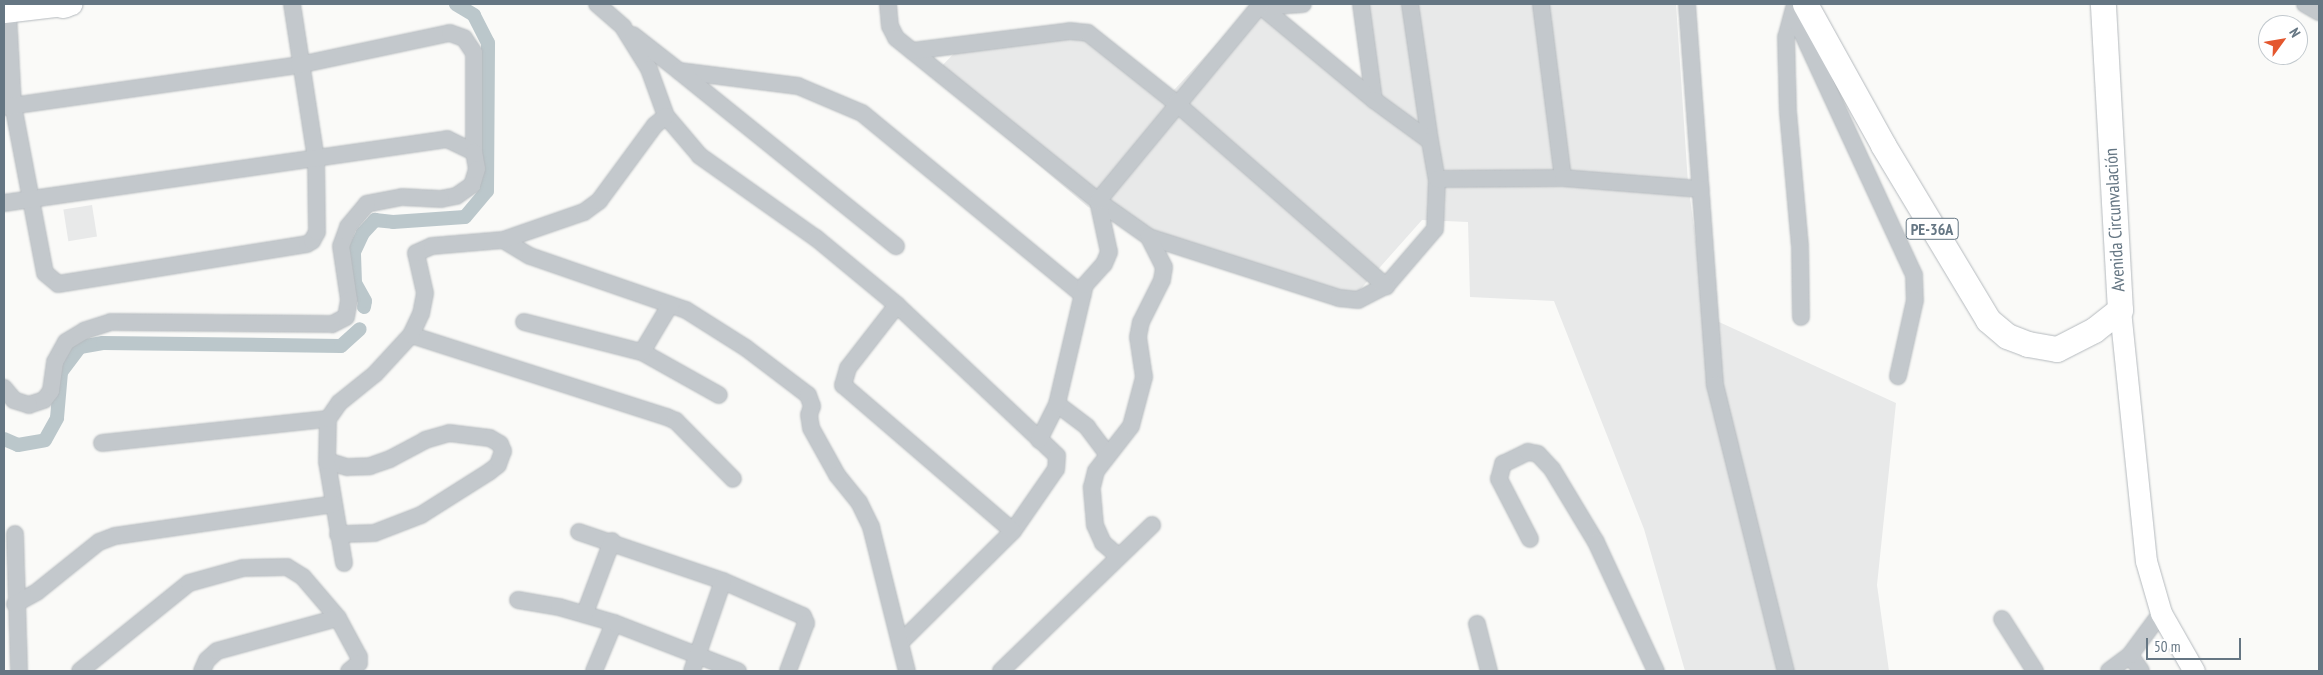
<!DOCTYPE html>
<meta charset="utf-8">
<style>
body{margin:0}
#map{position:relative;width:2323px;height:675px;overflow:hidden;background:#fafaf8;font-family:"PT Sans Narrow",sans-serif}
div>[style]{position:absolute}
.built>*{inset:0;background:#e8e9e9;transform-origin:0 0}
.canal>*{height:14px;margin:-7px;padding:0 7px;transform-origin:7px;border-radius:7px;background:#bbc7cb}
.roads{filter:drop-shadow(0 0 1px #b5babe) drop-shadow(0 0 1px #b5babe)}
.minor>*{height:16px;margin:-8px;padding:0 8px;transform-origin:8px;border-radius:8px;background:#c3c8cc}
.major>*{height:21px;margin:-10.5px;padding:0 10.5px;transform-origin:10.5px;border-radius:10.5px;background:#fff}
.highway>*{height:25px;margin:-12.5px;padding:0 12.5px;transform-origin:12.5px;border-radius:12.5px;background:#fff}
span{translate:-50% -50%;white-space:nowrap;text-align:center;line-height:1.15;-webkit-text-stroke:5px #fff;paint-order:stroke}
.shield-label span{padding:1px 4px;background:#fff;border:1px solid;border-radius:4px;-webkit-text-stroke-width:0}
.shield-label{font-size:16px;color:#657683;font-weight:700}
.street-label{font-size:18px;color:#657683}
.frame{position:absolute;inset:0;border:5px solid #657683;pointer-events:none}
.north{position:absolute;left:2258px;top:15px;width:50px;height:50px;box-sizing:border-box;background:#fff;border:1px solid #c1c8cd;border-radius:50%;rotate:58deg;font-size:14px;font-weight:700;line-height:20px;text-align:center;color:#657683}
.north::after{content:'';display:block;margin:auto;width:18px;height:22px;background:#e4572e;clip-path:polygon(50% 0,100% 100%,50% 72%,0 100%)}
.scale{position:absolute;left:2146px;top:638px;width:95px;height:22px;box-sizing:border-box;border:2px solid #657683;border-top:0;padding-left:6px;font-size:15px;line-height:18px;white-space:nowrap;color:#657683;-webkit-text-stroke:4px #fff;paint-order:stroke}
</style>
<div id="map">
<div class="built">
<div style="clip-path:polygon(1360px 4px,1676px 4px,1688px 183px,1706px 316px,1896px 403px,1877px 585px,1889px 671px,1685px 671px,1644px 529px,1554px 301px,1470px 297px,1468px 222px,1422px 220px,1357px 293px,1280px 283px,1088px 207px,933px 75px,971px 36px,1090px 25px,1173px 91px,1248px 10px,1259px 9px,1367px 95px)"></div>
<div style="left:92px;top:205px;width:32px;height:29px;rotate:81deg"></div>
</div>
<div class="canal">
<div style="left:364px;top:307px;width:6px;rotate:-81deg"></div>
<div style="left:365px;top:301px;width:21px;rotate:-119deg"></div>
<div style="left:355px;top:283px;width:31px;rotate:-92deg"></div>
<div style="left:354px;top:252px;width:21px;rotate:-65deg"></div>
<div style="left:363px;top:233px;width:18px;rotate:-47deg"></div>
<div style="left:375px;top:220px;width:18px;rotate:6deg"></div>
<div style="left:393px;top:222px;width:72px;rotate:-4deg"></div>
<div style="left:465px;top:217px;width:34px;rotate:-50deg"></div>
<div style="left:487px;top:191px;width:148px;rotate:-89.6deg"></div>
<div style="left:488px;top:43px;width:31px;rotate:-117deg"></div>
<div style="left:474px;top:15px;width:21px;rotate:-149deg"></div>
<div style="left:4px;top:439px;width:15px;rotate:23deg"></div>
<div style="left:18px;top:445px;width:27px;rotate:-10deg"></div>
<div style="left:45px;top:440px;width:25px;rotate:-61deg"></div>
<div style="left:57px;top:418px;width:46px;rotate:-85deg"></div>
<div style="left:61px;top:372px;width:31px;rotate:-53deg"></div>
<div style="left:80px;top:347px;width:23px;rotate:-10deg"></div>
<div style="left:103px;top:343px;width:238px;rotate:0.7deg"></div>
<div style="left:341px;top:346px;width:25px;rotate:-42deg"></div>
</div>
<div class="roads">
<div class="minor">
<div style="left:597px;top:4px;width:35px;rotate:41deg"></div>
<div style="left:623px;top:27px;width:49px;rotate:58.2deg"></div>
<div style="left:649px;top:69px;width:50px;rotate:70.1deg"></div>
<div style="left:666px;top:116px;width:52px;rotate:49.6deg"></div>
<div style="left:700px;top:156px;width:142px;rotate:35.3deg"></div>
<div style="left:816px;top:238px;width:105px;rotate:39.6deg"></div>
<div style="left:897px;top:305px;width:220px;rotate:43.3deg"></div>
<div style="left:1057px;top:456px;width:13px;rotate:94deg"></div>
<div style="left:1056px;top:469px;width:75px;rotate:124.7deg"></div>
<div style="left:1013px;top:531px;width:159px;rotate:135.3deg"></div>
<div style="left:888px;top:4px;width:22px;rotate:85deg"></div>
<div style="left:890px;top:26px;width:13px;rotate:63deg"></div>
<div style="left:896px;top:38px;width:260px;rotate:38.9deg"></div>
<div style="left:1098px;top:201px;width:62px;rotate:35.2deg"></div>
<div style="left:1149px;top:237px;width:200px;rotate:17.8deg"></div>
<div style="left:1339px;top:298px;width:19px;rotate:6deg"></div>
<div style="left:1358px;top:300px;width:31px;rotate:-27deg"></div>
<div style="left:1386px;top:286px;width:75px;rotate:-49.3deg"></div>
<div style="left:1435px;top:229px;width:50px;rotate:-87.7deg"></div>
<div style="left:1361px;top:4px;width:97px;rotate:82.3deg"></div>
<div style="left:1410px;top:4px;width:138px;rotate:81.7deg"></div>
<div style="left:1541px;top:4px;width:175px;rotate:82.8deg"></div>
<div style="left:1687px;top:4px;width:382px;rotate:85.8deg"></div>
<div style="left:1715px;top:385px;width:295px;rotate:76.1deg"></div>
<div style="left:2305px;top:4px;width:16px;rotate:30deg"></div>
<div style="left:1262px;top:7px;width:146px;rotate:39.7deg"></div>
<div style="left:1374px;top:100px;width:69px;rotate:36.2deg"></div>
<div style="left:1430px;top:141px;width:39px;rotate:80deg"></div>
<div style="left:1437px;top:179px;width:126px;rotate:-0.5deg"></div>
<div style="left:1563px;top:178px;width:138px;rotate:4.6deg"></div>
<div style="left:1262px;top:7px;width:41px;rotate:-4.2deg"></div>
<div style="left:1794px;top:8px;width:30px;rotate:105deg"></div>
<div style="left:1786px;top:37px;width:75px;rotate:88.5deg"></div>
<div style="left:1788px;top:112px;width:135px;rotate:84.9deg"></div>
<div style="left:1800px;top:246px;width:71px;rotate:89.2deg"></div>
<div style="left:8px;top:12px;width:93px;rotate:86.9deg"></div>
<div style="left:13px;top:105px;width:171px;rotate:79.2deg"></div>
<div style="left:45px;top:273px;width:17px;rotate:40deg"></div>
<div style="left:58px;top:284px;width:252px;rotate:-9.1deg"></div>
<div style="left:307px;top:244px;width:6px;rotate:-31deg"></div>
<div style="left:312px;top:241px;width:10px;rotate:-61deg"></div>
<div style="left:317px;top:232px;width:73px;rotate:-90.8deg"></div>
<div style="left:316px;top:159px;width:157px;rotate:-98.8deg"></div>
<div style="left:1793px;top:13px;width:289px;rotate:65.2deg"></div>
<div style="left:1914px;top:275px;width:25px;rotate:88deg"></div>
<div style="left:1915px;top:300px;width:78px;rotate:102.6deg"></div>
<div style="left:633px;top:35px;width:58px;rotate:38deg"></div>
<div style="left:679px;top:71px;width:120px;rotate:7.2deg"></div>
<div style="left:798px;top:86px;width:69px;rotate:22.9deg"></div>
<div style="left:862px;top:113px;width:286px;rotate:39.5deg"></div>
<div style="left:912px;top:51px;width:159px;rotate:-7.2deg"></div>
<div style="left:1070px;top:31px;width:18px;rotate:6deg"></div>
<div style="left:1088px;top:33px;width:112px;rotate:38.5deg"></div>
<div style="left:1176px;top:103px;width:279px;rotate:41.1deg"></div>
<div style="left:679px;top:71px;width:279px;rotate:38.9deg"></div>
<div style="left:4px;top:107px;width:298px;rotate:-8.1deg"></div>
<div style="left:299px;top:65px;width:154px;rotate:-12deg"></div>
<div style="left:450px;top:33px;width:15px;rotate:20deg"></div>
<div style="left:464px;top:38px;width:18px;rotate:56deg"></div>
<div style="left:474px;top:53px;width:99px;rotate:90deg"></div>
<div style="left:4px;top:203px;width:448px;rotate:-8.2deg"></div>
<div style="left:447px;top:139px;width:30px;rotate:26deg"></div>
<div style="left:474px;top:152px;width:17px;rotate:80deg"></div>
<div style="left:477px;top:169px;width:17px;rotate:107deg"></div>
<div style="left:472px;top:185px;width:19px;rotate:145deg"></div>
<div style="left:456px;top:196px;width:15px;rotate:169deg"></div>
<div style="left:441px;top:199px;width:39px;rotate:-177deg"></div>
<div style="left:402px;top:197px;width:36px;rotate:169deg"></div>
<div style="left:367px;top:204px;width:30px;rotate:130deg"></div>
<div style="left:348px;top:227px;width:20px;rotate:110deg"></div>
<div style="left:341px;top:246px;width:55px;rotate:81.6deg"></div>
<div style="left:349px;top:300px;width:17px;rotate:100deg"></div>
<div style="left:346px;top:317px;width:16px;rotate:153deg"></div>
<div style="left:332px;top:324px;width:221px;rotate:-179.5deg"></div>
<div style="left:111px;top:322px;width:28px;rotate:162deg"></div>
<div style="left:84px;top:331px;width:21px;rotate:149deg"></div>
<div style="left:66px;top:342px;width:23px;rotate:119deg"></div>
<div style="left:55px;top:362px;width:29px;rotate:98deg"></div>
<div style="left:51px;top:391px;width:11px;rotate:128deg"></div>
<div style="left:44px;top:400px;width:16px;rotate:162deg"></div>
<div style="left:29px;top:405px;width:16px;rotate:-162deg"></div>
<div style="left:14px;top:400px;width:16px;rotate:-130deg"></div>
<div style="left:503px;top:240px;width:31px;rotate:31deg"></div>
<div style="left:530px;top:256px;width:165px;rotate:19.1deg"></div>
<div style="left:686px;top:310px;width:71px;rotate:32.3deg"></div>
<div style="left:746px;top:348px;width:78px;rotate:37.2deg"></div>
<div style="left:808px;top:395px;width:12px;rotate:70deg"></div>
<div style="left:812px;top:406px;width:9px;rotate:108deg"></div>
<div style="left:809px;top:415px;width:13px;rotate:81deg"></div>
<div style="left:811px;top:428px;width:54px;rotate:61deg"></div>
<div style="left:837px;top:475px;width:35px;rotate:51deg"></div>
<div style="left:859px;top:502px;width:28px;rotate:64deg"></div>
<div style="left:871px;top:527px;width:148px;rotate:76deg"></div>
<div style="left:897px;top:305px;width:80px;rotate:127.9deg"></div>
<div style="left:848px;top:368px;width:18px;rotate:106deg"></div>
<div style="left:843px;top:385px;width:224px;rotate:40.7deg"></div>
<div style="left:524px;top:322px;width:122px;rotate:14.3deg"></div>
<div style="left:642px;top:352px;width:88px;rotate:29.2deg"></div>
<div style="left:411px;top:335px;width:269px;rotate:17.8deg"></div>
<div style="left:667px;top:417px;width:10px;rotate:24deg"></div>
<div style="left:676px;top:421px;width:81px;rotate:45.5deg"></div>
<div style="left:642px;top:352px;width:55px;rotate:-59.2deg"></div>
<div style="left:1057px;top:404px;width:38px;rotate:37deg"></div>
<div style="left:1087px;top:427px;width:34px;rotate:53deg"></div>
<div style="left:1039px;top:440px;width:40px;rotate:-63.4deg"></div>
<div style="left:1057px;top:404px;width:122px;rotate:-76.8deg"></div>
<div style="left:1085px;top:285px;width:28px;rotate:-48deg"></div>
<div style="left:1104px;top:264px;width:13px;rotate:-67deg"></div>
<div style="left:1109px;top:252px;width:52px;rotate:-102.2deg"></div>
<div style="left:1098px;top:201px;width:256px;rotate:-50.4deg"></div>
<div style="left:102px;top:443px;width:227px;rotate:-6.1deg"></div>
<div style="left:327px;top:461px;width:21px;rotate:17deg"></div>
<div style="left:347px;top:467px;width:23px;rotate:-2deg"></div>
<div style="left:370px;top:466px;width:21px;rotate:-19deg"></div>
<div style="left:390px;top:459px;width:40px;rotate:-28deg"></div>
<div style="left:425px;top:440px;width:25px;rotate:-16deg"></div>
<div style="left:449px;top:433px;width:41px;rotate:7deg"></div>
<div style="left:490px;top:438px;width:12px;rotate:31deg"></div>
<div style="left:500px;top:444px;width:8px;rotate:67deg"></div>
<div style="left:503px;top:451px;width:15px;rotate:110deg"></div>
<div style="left:498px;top:465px;width:11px;rotate:142deg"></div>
<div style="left:489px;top:472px;width:80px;rotate:147.7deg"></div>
<div style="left:421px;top:515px;width:50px;rotate:159deg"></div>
<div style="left:374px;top:533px;width:36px;rotate:178deg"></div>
<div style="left:579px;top:532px;width:152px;rotate:18.8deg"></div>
<div style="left:723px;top:581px;width:87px;rotate:23.6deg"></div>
<div style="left:803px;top:616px;width:8px;rotate:67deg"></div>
<div style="left:806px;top:623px;width:51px;rotate:110.6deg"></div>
<div style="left:15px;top:534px;width:137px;rotate:88.3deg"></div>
<div style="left:1530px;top:539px;width:68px;rotate:-117.3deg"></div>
<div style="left:1499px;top:479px;width:16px;rotate:-75deg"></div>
<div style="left:1503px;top:464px;width:28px;rotate:-26deg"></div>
<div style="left:1528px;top:452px;width:10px;rotate:11deg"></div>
<div style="left:1538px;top:454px;width:21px;rotate:47deg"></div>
<div style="left:1552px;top:469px;width:85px;rotate:58.9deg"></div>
<div style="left:1596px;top:542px;width:142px;rotate:65.1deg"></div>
<div style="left:1118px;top:556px;width:20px;rotate:-139deg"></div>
<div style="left:1103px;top:543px;width:20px;rotate:-114deg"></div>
<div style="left:1095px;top:525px;width:38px;rotate:-95deg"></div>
<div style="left:1092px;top:487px;width:16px;rotate:-76deg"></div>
<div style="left:1096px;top:471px;width:57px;rotate:-52.1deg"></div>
<div style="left:1131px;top:426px;width:51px;rotate:-75.1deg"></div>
<div style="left:1144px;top:377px;width:40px;rotate:-98.5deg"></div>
<div style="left:1138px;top:337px;width:15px;rotate:-79deg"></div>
<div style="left:1141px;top:322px;width:47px;rotate:-63.4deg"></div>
<div style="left:1162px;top:280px;width:13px;rotate:-81deg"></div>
<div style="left:1164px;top:267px;width:34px;rotate:-117deg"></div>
<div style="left:344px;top:563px;width:103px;rotate:-99.5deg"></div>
<div style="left:327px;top:461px;width:42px;rotate:-88.6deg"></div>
<div style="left:328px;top:419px;width:19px;rotate:-55deg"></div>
<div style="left:339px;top:403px;width:46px;rotate:-38.9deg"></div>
<div style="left:375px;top:374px;width:53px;rotate:-47.3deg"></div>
<div style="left:411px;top:335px;width:23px;rotate:-65deg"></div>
<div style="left:421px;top:314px;width:21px;rotate:-79deg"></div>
<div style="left:425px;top:293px;width:41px;rotate:-102.7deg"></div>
<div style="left:416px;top:253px;width:17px;rotate:-24deg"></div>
<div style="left:432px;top:246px;width:71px;rotate:-4.8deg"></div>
<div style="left:503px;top:240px;width:86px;rotate:-19.1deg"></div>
<div style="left:584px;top:212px;width:19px;rotate:-36deg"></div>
<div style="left:599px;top:201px;width:94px;rotate:-53.6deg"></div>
<div style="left:655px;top:125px;width:14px;rotate:-39deg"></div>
<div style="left:518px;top:600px;width:42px;rotate:9.7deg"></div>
<div style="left:559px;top:607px;width:57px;rotate:16.2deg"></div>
<div style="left:15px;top:604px;width:26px;rotate:-29deg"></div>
<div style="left:38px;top:591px;width:78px;rotate:-38.8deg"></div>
<div style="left:99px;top:542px;width:17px;rotate:-21deg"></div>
<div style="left:115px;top:536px;width:221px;rotate:-8.3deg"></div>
<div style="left:585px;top:613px;width:77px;rotate:-69.4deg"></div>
<div style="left:2002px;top:619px;width:62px;rotate:57.6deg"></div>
<div style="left:1477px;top:624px;width:49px;rotate:75.7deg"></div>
<div style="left:2130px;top:655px;width:19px;rotate:55deg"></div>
<div style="left:80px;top:671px;width:140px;rotate:-38.9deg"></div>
<div style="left:189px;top:583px;width:56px;rotate:-15.5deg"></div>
<div style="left:243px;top:568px;width:44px;rotate:-1.3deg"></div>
<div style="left:287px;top:567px;width:19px;rotate:32deg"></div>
<div style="left:303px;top:577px;width:54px;rotate:49.5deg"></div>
<div style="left:338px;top:618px;width:44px;rotate:61.7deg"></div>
<div style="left:359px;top:657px;width:6px;rotate:90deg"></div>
<div style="left:359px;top:663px;width:13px;rotate:141deg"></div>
<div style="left:202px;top:671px;width:12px;rotate:-66deg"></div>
<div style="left:207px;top:660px;width:13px;rotate:-42deg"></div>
<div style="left:217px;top:651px;width:125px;rotate:-15.3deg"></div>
<div style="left:594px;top:671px;width:52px;rotate:-67.4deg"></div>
<div style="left:614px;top:623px;width:133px;rotate:21.2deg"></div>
<div style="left:692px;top:671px;width:95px;rotate:-71deg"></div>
<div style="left:1001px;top:671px;width:210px;rotate:-44deg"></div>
<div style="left:2109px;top:671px;width:26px;rotate:-37deg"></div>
<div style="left:2130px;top:655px;width:52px;rotate:-53.6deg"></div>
</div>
<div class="major">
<div style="left:4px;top:12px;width:68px;rotate:-6.7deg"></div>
<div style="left:2120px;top:310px;width:252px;rotate:84.1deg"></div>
<div style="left:2146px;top:561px;width:54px;rotate:73.9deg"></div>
<div style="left:2161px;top:613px;width:67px;rotate:60.4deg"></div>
</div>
<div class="highway">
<div style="left:1805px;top:4px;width:161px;rotate:61deg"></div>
<div style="left:1883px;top:145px;width:204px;rotate:59deg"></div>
<div style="left:1988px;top:320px;width:25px;rotate:40deg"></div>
<div style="left:2007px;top:336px;width:22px;rotate:21deg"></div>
<div style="left:2028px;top:344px;width:29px;rotate:10deg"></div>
<div style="left:2057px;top:349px;width:42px;rotate:-27.2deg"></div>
<div style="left:2094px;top:330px;width:33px;rotate:-38deg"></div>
<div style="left:2120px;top:310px;width:306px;rotate:-93.2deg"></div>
<div style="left:62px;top:5px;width:4px;rotate:-14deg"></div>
</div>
</div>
<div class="shield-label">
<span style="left:1932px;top:229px">PE-36A</span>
</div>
<div class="street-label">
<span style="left:2115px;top:220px;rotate:-93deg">Avenida Circunvalación</span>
</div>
<div class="frame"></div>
<div class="north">N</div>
<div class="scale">50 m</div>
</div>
